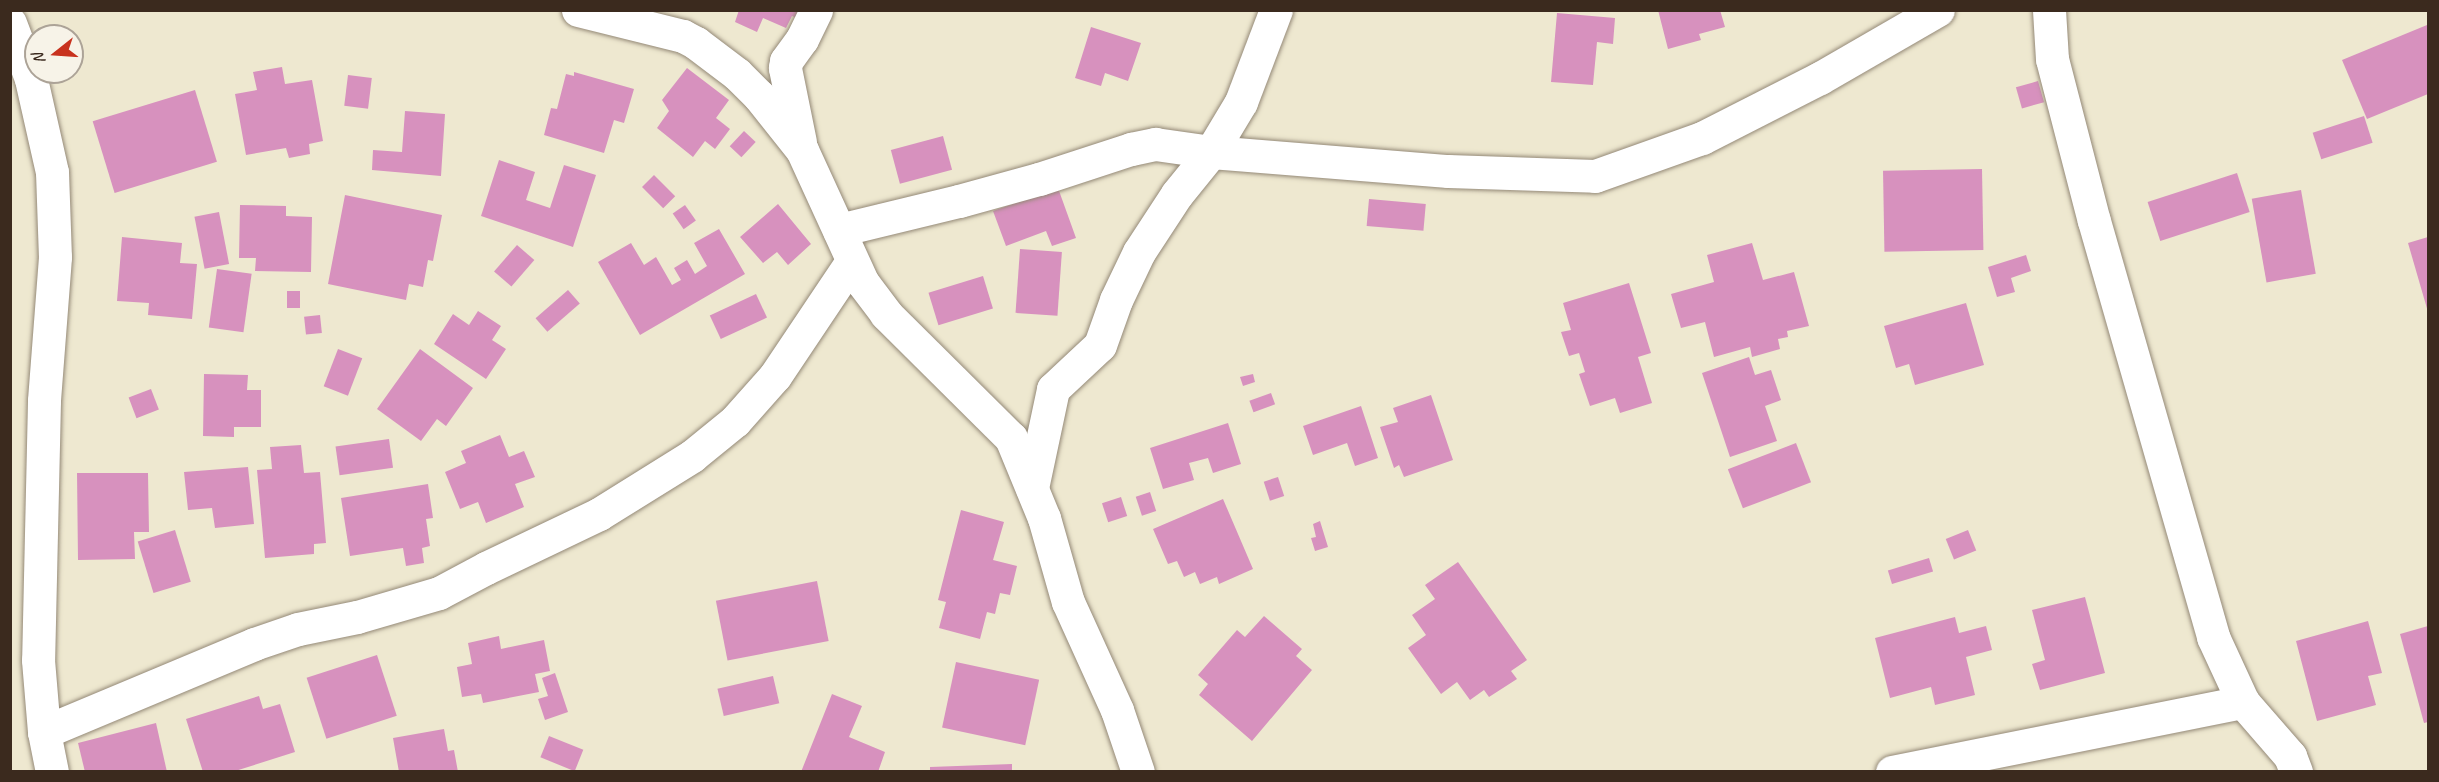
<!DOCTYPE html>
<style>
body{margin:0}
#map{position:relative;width:2439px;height:782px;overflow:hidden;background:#eee8d0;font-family:Caveat,sans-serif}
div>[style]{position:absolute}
.building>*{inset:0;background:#d791be;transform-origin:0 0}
.roads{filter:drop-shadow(0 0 2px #948977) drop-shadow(0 0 2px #948977)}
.minor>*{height:33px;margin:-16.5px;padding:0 16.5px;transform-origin:16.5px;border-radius:16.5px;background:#fff}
span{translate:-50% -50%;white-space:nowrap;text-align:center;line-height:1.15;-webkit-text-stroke:5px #f7f3e8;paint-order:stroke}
.frame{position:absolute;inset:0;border:12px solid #3b2a1e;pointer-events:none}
.north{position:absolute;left:24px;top:24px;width:60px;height:60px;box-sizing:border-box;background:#f7f3e8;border:2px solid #aca397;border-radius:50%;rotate:253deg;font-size:16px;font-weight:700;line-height:24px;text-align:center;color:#3b2a1e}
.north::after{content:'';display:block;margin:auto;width:21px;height:27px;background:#c8321e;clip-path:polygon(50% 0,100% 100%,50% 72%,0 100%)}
</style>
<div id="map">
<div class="building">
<div style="clip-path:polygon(739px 10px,802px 10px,799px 19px,792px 16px,786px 28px,763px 18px,757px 32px,735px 22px)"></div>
<div style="clip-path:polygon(1658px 10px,1720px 10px,1725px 27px,1699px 34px,1701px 40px,1668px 49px)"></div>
<div style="clip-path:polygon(1557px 13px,1615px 18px,1613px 44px,1597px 42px,1593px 85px,1551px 82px)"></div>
<div style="clip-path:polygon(2427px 25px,2428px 94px,2367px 119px,2342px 60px)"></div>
<div style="clip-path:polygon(1091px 27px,1141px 43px,1128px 81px,1105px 73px,1101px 86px,1075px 78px)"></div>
<div style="clip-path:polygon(282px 67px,285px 84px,312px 80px,323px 141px,309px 144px,310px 154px,289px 158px,286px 148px,246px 155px,235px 94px,257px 90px,253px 72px)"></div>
<div style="clip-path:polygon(687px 68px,729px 100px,716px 118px,730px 129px,715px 149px,705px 141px,693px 157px,657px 128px,669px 111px,662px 100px)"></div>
<div style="clip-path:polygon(574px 72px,634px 89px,624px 123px,614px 120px,604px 153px,544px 135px,551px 108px,557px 109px,566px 74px,574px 76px)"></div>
<div style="left:348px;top:75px;width:24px;height:31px;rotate:7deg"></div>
<div style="left:2038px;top:81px;width:22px;height:23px;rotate:74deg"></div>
<div style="left:195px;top:90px;width:75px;height:107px;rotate:73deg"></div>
<div style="clip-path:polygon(405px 111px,445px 114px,441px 176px,372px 170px,373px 150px,402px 152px)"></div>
<div style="left:2364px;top:116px;width:28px;height:54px;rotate:72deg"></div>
<div style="left:744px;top:131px;width:16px;height:21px;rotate:43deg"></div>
<div style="left:943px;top:136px;width:35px;height:54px;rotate:75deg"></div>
<div style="clip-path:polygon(499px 160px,535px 172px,526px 200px,550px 208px,564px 165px,596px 175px,573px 247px,481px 216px)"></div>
<div style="left:1982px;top:169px;width:81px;height:99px;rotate:89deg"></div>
<div style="left:2237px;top:173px;width:41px;height:94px;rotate:72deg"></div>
<div style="left:654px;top:175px;width:30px;height:17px;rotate:45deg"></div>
<div style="clip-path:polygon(1058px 188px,1076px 238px,1052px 246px,1046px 231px,1006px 246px,993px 211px)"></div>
<div style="left:2301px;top:190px;width:85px;height:50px;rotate:80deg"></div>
<div style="clip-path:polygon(345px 195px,442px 215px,433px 261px,428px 260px,423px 287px,409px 284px,406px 300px,328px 284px)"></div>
<div style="left:1369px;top:199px;width:57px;height:27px;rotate:5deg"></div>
<div style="clip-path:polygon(778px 204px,811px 244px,788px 265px,777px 252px,763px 263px,740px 237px)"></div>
<div style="clip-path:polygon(240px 205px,286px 206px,286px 216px,312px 217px,311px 272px,255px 271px,256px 258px,239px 258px)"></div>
<div style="left:685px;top:205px;width:19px;height:15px;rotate:55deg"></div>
<div style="left:219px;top:212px;width:53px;height:25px;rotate:79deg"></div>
<div style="clip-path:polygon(719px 229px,745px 274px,640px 335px,598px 262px,631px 243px,644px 265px,656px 257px,672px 285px,681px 280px,674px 268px,687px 260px,695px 274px,707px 266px,694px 243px)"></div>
<div style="clip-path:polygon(122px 237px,182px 243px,180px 263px,197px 264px,192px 319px,148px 315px,149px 303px,117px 301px)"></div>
<div style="clip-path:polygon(2428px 237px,2428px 312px,2408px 243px)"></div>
<div style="clip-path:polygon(1752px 243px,1763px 280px,1794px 272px,1809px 326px,1787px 331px,1788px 337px,1778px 339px,1780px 349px,1752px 357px,1750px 347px,1714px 357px,1705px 322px,1681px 328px,1671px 294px,1714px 282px,1707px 255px)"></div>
<div style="left:517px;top:245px;width:23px;height:35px;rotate:41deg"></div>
<div style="left:1020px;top:249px;width:42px;height:64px;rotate:4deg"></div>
<div style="clip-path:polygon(2026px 255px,2031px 271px,2011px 278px,2015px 292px,1997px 297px,1988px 267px)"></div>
<div style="left:217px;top:269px;width:35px;height:59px;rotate:8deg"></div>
<div style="left:983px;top:276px;width:34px;height:57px;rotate:73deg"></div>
<div style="clip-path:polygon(1629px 283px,1651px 353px,1638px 357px,1652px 403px,1620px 413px,1615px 398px,1590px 406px,1579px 374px,1585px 372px,1579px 353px,1569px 356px,1561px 332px,1571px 330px,1563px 303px)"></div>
<div style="left:568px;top:290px;width:18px;height:43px;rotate:49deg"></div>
<div style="left:287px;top:291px;width:13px;height:17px"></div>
<div style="left:756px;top:294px;width:26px;height:51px;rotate:65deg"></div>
<div style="clip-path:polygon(1966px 303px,1984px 365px,1915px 385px,1909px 364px,1896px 368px,1884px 326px)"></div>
<div style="clip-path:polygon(478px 311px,501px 326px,492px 340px,506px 349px,486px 379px,434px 344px,453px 314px,469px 325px)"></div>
<div style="left:320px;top:315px;width:18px;height:16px;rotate:84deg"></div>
<div style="left:338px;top:349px;width:26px;height:40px;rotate:21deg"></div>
<div style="clip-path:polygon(420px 349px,473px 388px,446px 426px,437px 419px,421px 441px,377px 409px)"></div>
<div style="clip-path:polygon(1749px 357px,1755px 375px,1771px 370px,1781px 400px,1765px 406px,1777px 441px,1730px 457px,1702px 373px)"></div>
<div style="clip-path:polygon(204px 374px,248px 375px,247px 390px,261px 390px,261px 427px,234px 427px,234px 437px,203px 436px)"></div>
<div style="clip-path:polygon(1253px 374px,1255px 382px,1243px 386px,1240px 377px)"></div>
<div style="left:151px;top:389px;width:22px;height:24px;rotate:69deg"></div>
<div style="left:1271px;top:393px;width:12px;height:23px;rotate:70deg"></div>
<div style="clip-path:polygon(1431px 395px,1453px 460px,1404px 477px,1399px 465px,1394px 468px,1380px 427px,1398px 422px,1393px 408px)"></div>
<div style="clip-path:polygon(1361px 406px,1378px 458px,1355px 466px,1347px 443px,1313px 455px,1303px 426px)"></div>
<div style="clip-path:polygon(1228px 423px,1241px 464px,1213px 473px,1208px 458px,1189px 463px,1194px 480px,1163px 489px,1150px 448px)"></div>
<div style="clip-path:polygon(500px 435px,509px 457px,524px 451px,535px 477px,515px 484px,524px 507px,486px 523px,478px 502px,460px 509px,445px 472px,466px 463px,461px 451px)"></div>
<div style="left:389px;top:439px;width:29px;height:54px;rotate:82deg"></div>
<div style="left:1796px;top:443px;width:42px;height:73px;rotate:69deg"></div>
<div style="clip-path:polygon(301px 445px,304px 473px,320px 472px,326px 543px,314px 544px,314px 554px,265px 558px,257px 470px,272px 469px,270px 447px)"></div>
<div style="clip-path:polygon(248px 467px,254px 524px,215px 528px,212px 508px,188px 510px,184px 472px)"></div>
<div style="clip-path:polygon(77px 473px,148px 473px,149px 532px,134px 532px,135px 559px,78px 560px)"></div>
<div style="left:1278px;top:477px;width:20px;height:15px;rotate:72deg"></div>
<div style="clip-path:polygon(428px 484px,433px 518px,426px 519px,430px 546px,422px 548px,424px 563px,406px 566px,403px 548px,350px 556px,341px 498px)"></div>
<div style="left:1150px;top:492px;width:20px;height:15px;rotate:72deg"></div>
<div style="left:1121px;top:497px;width:20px;height:20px;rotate:72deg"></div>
<div style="clip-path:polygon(1223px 499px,1253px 569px,1219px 584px,1217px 577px,1200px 584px,1195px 572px,1184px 577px,1177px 561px,1168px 564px,1153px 529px)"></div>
<div style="clip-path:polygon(961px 510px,1004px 522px,993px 560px,1017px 566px,1010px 595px,1000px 593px,995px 614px,987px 612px,980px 639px,939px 628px,946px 602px,938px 600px)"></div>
<div style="clip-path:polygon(1320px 521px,1328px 547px,1315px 551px,1311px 538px,1316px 537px,1313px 524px)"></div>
<div style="left:175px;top:530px;width:54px;height:39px;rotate:73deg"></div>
<div style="left:1968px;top:530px;width:22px;height:24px;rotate:68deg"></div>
<div style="left:1929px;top:558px;width:14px;height:43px;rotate:73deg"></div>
<div style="clip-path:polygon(1458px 562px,1527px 660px,1511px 671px,1517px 679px,1489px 697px,1484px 690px,1470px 700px,1457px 682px,1441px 694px,1408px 648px,1426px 635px,1412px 615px,1435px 599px,1425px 585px)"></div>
<div style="left:817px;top:581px;width:61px;height:103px;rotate:79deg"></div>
<div style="clip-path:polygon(2085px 597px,2105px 673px,2040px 690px,2032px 664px,2045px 660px,2032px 610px)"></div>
<div style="clip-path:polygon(1264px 616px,1302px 649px,1296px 656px,1312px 670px,1252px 741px,1199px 695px,1208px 684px,1198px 675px,1237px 630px,1245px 637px)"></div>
<div style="clip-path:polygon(1955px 617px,1959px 633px,1986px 626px,1992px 650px,1966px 657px,1975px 695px,1935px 705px,1931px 687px,1890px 698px,1875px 638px)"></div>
<div style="clip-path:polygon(2368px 621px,2382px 673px,2368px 676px,2376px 705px,2317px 721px,2296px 641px)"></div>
<div style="clip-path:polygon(2428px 626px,2428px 722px,2424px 723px,2400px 634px)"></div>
<div style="clip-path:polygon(499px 636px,501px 649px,544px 640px,550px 671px,535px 674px,539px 692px,483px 703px,481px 694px,462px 697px,457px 667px,472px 664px,468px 643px)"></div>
<div style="left:377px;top:655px;width:64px;height:74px;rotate:72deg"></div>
<div style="left:956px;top:662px;width:85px;height:67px;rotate:12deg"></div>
<div style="clip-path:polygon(555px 673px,568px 712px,545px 720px,538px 699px,548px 696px,542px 678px)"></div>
<div style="left:773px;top:676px;width:28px;height:57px;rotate:77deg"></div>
<div style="clip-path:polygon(832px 694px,862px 706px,849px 737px,885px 752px,878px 772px,801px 772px)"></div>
<div style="clip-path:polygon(259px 696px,263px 709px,280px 704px,295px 752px,232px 772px,203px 772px,186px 719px)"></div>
<div style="clip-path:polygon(156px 723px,167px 772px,85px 772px,78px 743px)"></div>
<div style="clip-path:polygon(444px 729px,448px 751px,454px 750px,458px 772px,399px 772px,393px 738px)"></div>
<div style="left:549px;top:736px;width:37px;height:23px;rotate:22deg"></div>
<div style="clip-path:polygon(1012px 764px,1012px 772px,930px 772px,930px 767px)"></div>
</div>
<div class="roads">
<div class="minor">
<div style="left:578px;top:10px;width:108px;rotate:13.9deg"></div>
<div style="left:683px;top:36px;width:15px;rotate:28deg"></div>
<div style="left:696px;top:43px;width:51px;rotate:37.1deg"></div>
<div style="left:737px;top:74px;width:31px;rotate:45deg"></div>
<div style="left:759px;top:96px;width:69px;rotate:51.5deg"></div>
<div style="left:802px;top:150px;width:146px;rotate:65.4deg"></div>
<div style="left:863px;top:283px;width:39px;rotate:53deg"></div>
<div style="left:886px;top:314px;width:176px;rotate:44.8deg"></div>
<div style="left:1011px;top:438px;width:87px;rotate:67.6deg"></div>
<div style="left:1044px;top:518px;width:87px;rotate:74.1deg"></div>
<div style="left:1068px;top:602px;width:119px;rotate:65.6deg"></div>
<div style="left:1117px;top:710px;width:65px;rotate:71.3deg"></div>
<div style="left:2049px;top:10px;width:49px;rotate:86.5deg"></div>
<div style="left:2052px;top:59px;width:167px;rotate:75.5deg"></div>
<div style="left:2094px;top:221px;width:433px;rotate:74deg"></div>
<div style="left:2213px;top:637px;width:72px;rotate:65.2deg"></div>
<div style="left:2243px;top:702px;width:72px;rotate:49deg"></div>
<div style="left:2290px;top:756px;width:17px;rotate:69deg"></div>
<div style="left:10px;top:23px;width:60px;rotate:69.4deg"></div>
<div style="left:31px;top:79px;width:95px;rotate:77.3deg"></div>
<div style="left:52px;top:172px;width:85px;rotate:88deg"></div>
<div style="left:55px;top:257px;width:144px;rotate:94.4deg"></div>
<div style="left:44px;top:401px;width:259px;rotate:91.3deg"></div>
<div style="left:38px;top:660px;width:72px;rotate:85.2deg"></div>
<div style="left:44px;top:732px;width:41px;rotate:78.7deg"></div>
<div style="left:800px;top:142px;width:76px;rotate:-101.5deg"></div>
<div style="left:785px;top:68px;width:7px;rotate:-82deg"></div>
<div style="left:786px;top:61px;width:27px;rotate:-54deg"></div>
<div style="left:802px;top:39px;width:32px;rotate:-64deg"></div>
<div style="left:839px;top:230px;width:123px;rotate:-13.6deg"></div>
<div style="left:959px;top:201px;width:83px;rotate:-15.4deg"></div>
<div style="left:1039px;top:179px;width:97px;rotate:-18.1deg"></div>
<div style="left:1131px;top:149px;width:25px;rotate:-12deg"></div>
<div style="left:1155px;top:144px;width:57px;rotate:8.1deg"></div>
<div style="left:1211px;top:152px;width:238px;rotate:4.6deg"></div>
<div style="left:1448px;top:171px;width:147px;rotate:1.9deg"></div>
<div style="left:1595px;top:176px;width:114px;rotate:-19.6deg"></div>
<div style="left:1702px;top:138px;width:132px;rotate:-27deg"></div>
<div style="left:1820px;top:78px;width:136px;rotate:-30deg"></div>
<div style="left:1032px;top:488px;width:101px;rotate:-78deg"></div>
<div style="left:1053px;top:389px;width:64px;rotate:-43.1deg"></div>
<div style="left:1100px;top:345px;width:48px;rotate:-70.4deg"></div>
<div style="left:1116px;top:300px;width:53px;rotate:-64.4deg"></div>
<div style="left:1139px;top:252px;width:69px;rotate:-56.8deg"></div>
<div style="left:1177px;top:194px;width:54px;rotate:-51deg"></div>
<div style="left:1211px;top:152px;width:58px;rotate:-59deg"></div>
<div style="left:1241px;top:102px;width:98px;rotate:-69.2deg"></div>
<div style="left:44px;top:732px;width:228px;rotate:-22.7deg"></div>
<div style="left:254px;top:644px;width:46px;rotate:-18.8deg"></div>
<div style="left:298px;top:629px;width:60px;rotate:-11.5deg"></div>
<div style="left:357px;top:617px;width:85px;rotate:-16.3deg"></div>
<div style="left:439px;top:593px;width:53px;rotate:-28deg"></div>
<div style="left:486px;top:568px;width:125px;rotate:-25.5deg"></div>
<div style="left:599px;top:514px;width:110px;rotate:-31.9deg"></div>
<div style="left:692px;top:456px;width:55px;rotate:-39.1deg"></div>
<div style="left:735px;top:421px;width:60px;rotate:-48.4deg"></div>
<div style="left:775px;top:376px;width:138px;rotate:-56.2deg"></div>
<div style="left:1892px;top:772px;width:358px;rotate:-11.3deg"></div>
</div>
</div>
<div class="frame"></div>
<div class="north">N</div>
</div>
